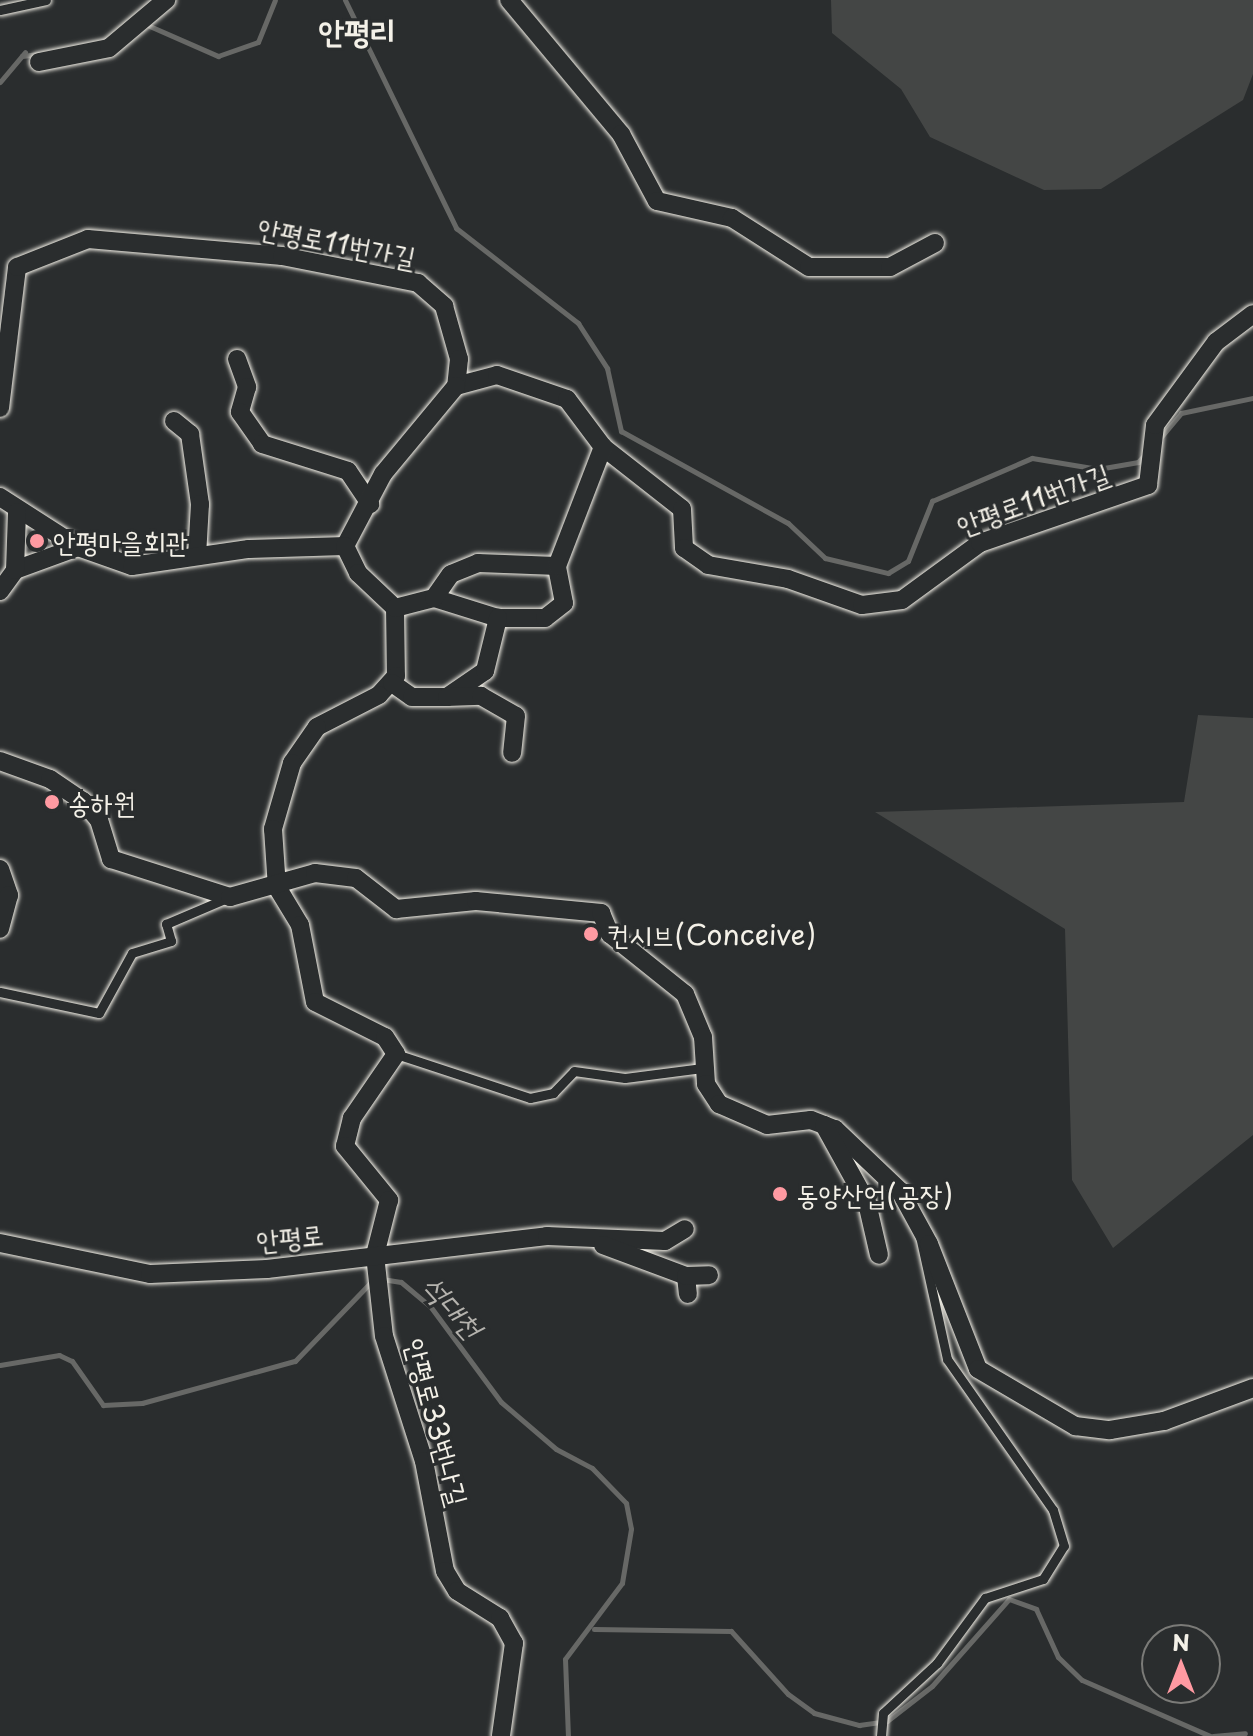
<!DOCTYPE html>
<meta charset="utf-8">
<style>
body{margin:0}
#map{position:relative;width:1253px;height:1736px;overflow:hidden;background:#2a2d2e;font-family:"Playpen Sans","Poor Story",sans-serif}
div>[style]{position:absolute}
.green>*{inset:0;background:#444645}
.stream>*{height:5px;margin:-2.5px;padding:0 2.5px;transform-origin:2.5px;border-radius:2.5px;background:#676866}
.roads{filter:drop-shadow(0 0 2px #f4f1e8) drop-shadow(0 0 2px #f4f1e8)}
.lane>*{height:9px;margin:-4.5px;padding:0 4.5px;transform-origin:4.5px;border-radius:4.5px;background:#2a2d2e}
.street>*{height:18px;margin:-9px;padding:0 9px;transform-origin:9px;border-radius:9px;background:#2a2d2e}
.dots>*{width:22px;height:22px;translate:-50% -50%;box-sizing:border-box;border:4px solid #2a2d2e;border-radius:50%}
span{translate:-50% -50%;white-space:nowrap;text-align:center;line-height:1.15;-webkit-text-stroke:6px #2a2d2e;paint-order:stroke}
.street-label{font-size:28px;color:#f4f1e8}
.poi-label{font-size:28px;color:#f4f1e8}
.left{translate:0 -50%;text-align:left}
.water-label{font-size:30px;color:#b5b3ae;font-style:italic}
.quarter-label{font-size:32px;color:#f4f1e8;font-weight:700}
.north{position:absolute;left:1141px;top:1624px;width:80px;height:80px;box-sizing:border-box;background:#2a2d2e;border:2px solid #7b7b78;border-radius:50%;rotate:0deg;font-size:22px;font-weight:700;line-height:32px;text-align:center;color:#f4f1e8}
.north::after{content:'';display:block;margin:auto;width:28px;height:36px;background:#ff9aa2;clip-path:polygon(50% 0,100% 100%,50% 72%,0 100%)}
</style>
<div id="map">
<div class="green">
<div style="clip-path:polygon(831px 0,1253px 0,1253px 74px,1243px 100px,1101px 189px,1044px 190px,930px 137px,901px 89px,832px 33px)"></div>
<div style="clip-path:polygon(1198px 715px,1253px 718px,1253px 1135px,1113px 1248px,1072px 1180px,1065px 929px,875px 812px,1184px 802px)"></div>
</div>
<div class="stream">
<div style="left:345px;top:0;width:254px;rotate:64deg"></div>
<div style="left:456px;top:228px;width:155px;rotate:37.9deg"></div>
<div style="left:578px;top:323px;width:54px;rotate:57.2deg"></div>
<div style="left:607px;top:368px;width:65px;rotate:77.5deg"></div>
<div style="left:621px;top:431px;width:191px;rotate:28.9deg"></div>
<div style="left:788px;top:523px;width:51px;rotate:43.4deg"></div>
<div style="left:825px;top:558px;width:65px;rotate:13.4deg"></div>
<div style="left:888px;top:573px;width:23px;rotate:-31deg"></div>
<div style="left:908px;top:561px;width:65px;rotate:-68.2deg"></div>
<div style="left:932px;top:501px;width:109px;rotate:-23.3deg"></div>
<div style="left:1032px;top:458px;width:67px;rotate:9.5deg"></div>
<div style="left:1098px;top:469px;width:41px;rotate:-9.9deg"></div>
<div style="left:1138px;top:462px;width:12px;rotate:-48deg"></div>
<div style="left:145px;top:24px;width:80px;rotate:23.7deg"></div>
<div style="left:218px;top:56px;width:42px;rotate:-19.3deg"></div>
<div style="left:258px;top:42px;width:45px;rotate:-68deg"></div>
<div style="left:22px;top:56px;width:17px;rotate:-7deg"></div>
<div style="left:0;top:82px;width:39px;rotate:-50deg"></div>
<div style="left:1161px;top:437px;width:31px;rotate:-50deg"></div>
<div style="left:1181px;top:413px;width:74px;rotate:-11.8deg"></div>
<div style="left:382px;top:1279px;width:19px;rotate:9deg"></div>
<div style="left:401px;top:1282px;width:38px;rotate:40deg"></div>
<div style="left:430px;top:1306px;width:119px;rotate:53.5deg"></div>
<div style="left:501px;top:1402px;width:72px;rotate:40.5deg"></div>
<div style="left:556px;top:1449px;width:41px;rotate:27.8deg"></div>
<div style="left:592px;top:1468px;width:49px;rotate:45.8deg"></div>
<div style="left:626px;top:1503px;width:26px;rotate:79deg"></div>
<div style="left:631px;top:1529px;width:55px;rotate:99.5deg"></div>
<div style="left:622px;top:1583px;width:95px;rotate:126.9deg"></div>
<div style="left:565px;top:1659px;width:77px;rotate:87.8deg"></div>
<div style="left:0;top:1365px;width:60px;rotate:-9.6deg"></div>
<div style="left:59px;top:1355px;width:14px;rotate:25deg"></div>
<div style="left:72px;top:1361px;width:54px;rotate:54.8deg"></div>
<div style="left:103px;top:1405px;width:39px;rotate:-3deg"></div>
<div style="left:142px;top:1403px;width:159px;rotate:-15.4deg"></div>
<div style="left:295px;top:1361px;width:111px;rotate:-46.1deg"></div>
<div style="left:594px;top:1629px;width:137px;rotate:0.8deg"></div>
<div style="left:731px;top:1631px;width:85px;rotate:47.9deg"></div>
<div style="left:788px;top:1694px;width:32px;rotate:36deg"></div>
<div style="left:814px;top:1713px;width:47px;rotate:14.9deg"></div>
<div style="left:859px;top:1725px;width:28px;rotate:-8deg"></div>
<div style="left:887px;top:1721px;width:57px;rotate:-37.9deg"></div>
<div style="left:932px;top:1686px;width:116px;rotate:-48.5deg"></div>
<div style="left:1009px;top:1599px;width:29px;rotate:20deg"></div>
<div style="left:1036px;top:1609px;width:53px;rotate:65.4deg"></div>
<div style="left:1058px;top:1657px;width:33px;rotate:44deg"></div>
<div style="left:1082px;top:1680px;width:140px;rotate:23.6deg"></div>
<div style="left:1213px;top:1736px;width:32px;rotate:-5deg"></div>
</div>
<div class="roads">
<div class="lane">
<div style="left:0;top:10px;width:47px;rotate:-12.3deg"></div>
<div style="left:0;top:992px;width:101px;rotate:12deg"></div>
<div style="left:99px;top:1013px;width:68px;rotate:-61.2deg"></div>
<div style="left:132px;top:953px;width:41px;rotate:-17.1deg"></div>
<div style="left:171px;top:941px;width:18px;rotate:-106deg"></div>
<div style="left:166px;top:924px;width:66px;rotate:-23.1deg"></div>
<div style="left:396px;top:1054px;width:141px;rotate:18.2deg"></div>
<div style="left:530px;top:1098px;width:24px;rotate:-12deg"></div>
<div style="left:553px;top:1093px;width:30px;rotate:-46deg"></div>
<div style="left:574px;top:1071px;width:51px;rotate:7.8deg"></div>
<div style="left:625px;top:1078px;width:78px;rotate:-7.4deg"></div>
<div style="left:881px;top:1736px;width:23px;rotate:-85deg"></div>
<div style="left:883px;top:1713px;width:74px;rotate:-42.8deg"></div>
<div style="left:937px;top:1663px;width:81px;rotate:-53.6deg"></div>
<div style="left:985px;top:1598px;width:61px;rotate:-18.1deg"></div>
<div style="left:1043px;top:1579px;width:39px;rotate:-58deg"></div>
<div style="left:1064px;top:1546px;width:38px;rotate:-107deg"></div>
<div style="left:1053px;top:1510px;width:184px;rotate:-125.1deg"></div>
<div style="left:947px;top:1359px;width:126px;rotate:-102.4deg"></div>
</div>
<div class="street">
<div style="left:509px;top:0;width:175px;rotate:50.1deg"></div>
<div style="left:621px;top:134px;width:76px;rotate:61.8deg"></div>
<div style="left:657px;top:201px;width:77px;rotate:12.8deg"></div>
<div style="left:732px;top:218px;width:91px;rotate:32.5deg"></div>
<div style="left:809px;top:267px;width:81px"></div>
<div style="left:890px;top:267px;width:51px;rotate:-28.1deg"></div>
<div style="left:39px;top:62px;width:71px;rotate:-11.3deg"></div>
<div style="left:109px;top:48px;width:75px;rotate:-40.1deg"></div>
<div style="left:237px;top:359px;width:30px;rotate:70deg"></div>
<div style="left:247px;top:387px;width:26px;rotate:106deg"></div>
<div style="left:240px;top:412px;width:39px;rotate:55deg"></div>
<div style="left:262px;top:444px;width:90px;rotate:17.4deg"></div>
<div style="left:348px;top:471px;width:40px;rotate:56deg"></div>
<div style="left:456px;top:386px;width:42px;rotate:-15deg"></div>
<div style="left:497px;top:375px;width:74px;rotate:18.9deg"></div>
<div style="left:567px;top:399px;width:60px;rotate:53.1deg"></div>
<div style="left:603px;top:447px;width:100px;rotate:38.1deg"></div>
<div style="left:682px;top:509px;width:39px;rotate:87deg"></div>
<div style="left:684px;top:548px;width:29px;rotate:35deg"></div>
<div style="left:708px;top:565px;width:81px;rotate:9.9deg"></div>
<div style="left:788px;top:579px;width:78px;rotate:19.4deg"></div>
<div style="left:862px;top:605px;width:40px;rotate:-7.1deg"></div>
<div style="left:902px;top:600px;width:97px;rotate:-36.2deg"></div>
<div style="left:980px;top:543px;width:178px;rotate:-19deg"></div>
<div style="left:1148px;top:485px;width:60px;rotate:-83.3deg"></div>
<div style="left:1155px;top:425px;width:103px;rotate:-53.7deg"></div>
<div style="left:1216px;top:342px;width:46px;rotate:-37.1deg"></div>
<div style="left:0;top:408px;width:142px;rotate:-83.1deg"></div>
<div style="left:17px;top:267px;width:76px;rotate:-21.5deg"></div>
<div style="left:88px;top:239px;width:195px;rotate:5deg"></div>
<div style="left:282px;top:256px;width:139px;rotate:11.2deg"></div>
<div style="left:418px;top:283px;width:35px;rotate:41deg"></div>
<div style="left:444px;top:306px;width:55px;rotate:74.2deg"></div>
<div style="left:459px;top:359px;width:27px;rotate:96deg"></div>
<div style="left:456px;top:386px;width:114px;rotate:129.7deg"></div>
<div style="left:383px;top:474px;width:81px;rotate:117.8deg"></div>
<div style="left:174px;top:421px;width:21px;rotate:39deg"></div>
<div style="left:190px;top:434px;width:71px;rotate:81.9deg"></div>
<div style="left:200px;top:504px;width:52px;rotate:93.3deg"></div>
<div style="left:0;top:497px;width:93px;rotate:32.7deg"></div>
<div style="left:78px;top:547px;width:57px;rotate:19.4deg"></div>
<div style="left:132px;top:566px;width:118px;rotate:-8.3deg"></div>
<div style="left:249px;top:549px;width:96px;rotate:-1.8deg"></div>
<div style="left:345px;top:546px;width:30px;rotate:64deg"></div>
<div style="left:358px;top:573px;width:51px;rotate:43.4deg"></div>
<div style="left:395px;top:608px;width:68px;rotate:89.2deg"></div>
<div style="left:396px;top:676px;width:25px;rotate:132deg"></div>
<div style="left:379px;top:695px;width:70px;rotate:152.7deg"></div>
<div style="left:317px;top:727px;width:44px;rotate:124.8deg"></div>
<div style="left:292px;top:763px;width:69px;rotate:106.1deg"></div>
<div style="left:273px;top:829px;width:58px;rotate:86.1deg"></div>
<div style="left:277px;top:887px;width:44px;rotate:58.8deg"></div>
<div style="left:300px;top:925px;width:78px;rotate:79deg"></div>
<div style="left:315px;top:1002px;width:78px;rotate:26.6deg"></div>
<div style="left:385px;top:1037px;width:20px;rotate:57deg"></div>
<div style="left:396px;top:1054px;width:78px;rotate:124.5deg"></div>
<div style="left:352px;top:1118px;width:29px;rotate:104deg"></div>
<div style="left:345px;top:1146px;width:70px;rotate:50.8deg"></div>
<div style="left:389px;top:1200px;width:57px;rotate:104.3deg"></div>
<div style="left:375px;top:1255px;width:81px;rotate:83.7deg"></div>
<div style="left:384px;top:1336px;width:131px;rotate:72.3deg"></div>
<div style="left:424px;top:1461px;width:112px;rotate:79.2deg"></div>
<div style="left:445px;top:1571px;width:23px;rotate:59deg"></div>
<div style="left:457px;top:1591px;width:51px;rotate:32.1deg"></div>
<div style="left:500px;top:1618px;width:29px;rotate:61deg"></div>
<div style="left:514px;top:1643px;width:94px;rotate:98deg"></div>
<div style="left:15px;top:570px;width:67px;rotate:-20.1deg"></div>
<div style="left:0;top:591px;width:26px;rotate:-54deg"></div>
<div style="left:15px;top:570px;width:58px;rotate:-88deg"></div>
<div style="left:434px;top:598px;width:67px;rotate:17.4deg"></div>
<div style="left:498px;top:618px;width:47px"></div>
<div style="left:545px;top:618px;width:24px;rotate:-38deg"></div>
<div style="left:564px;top:603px;width:38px;rotate:-101deg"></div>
<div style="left:395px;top:608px;width:40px;rotate:-14.4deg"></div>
<div style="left:434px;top:598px;width:29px;rotate:-55deg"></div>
<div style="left:451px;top:574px;width:29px;rotate:-22deg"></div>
<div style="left:478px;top:563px;width:79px;rotate:2.2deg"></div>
<div style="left:557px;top:566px;width:128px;rotate:-68.9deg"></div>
<div style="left:392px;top:683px;width:24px;rotate:35deg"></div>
<div style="left:412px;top:697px;width:35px"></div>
<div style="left:447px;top:697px;width:46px;rotate:-34.4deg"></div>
<div style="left:485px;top:671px;width:55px;rotate:-76.2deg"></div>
<div style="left:447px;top:697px;width:34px;rotate:-2deg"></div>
<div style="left:481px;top:696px;width:40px;rotate:29.7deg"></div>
<div style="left:516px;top:716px;width:37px;rotate:96deg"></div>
<div style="left:0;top:761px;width:53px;rotate:19.8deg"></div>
<div style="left:50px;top:779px;width:40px;rotate:34deg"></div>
<div style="left:83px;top:801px;width:25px;rotate:50deg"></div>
<div style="left:99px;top:820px;width:41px;rotate:72.9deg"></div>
<div style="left:111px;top:859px;width:125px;rotate:17.7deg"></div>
<div style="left:230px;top:897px;width:88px;rotate:-15.8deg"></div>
<div style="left:315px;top:873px;width:41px;rotate:7deg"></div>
<div style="left:356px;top:878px;width:51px;rotate:37.8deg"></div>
<div style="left:396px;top:909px;width:80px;rotate:-5.7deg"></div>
<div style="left:476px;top:901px;width:126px;rotate:5.5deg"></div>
<div style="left:601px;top:913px;width:23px;rotate:67deg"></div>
<div style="left:610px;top:934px;width:96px;rotate:38.7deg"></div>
<div style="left:685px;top:994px;width:47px;rotate:67.3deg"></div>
<div style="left:703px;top:1037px;width:47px;rotate:86.3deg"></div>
<div style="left:706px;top:1084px;width:24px;rotate:57deg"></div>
<div style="left:719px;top:1104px;width:52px;rotate:23.6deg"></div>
<div style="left:767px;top:1125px;width:44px;rotate:-6.5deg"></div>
<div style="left:811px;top:1120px;width:26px;rotate:21deg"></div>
<div style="left:835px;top:1129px;width:90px;rotate:43.6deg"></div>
<div style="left:900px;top:1191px;width:60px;rotate:61.3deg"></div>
<div style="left:929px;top:1244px;width:134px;rotate:68.6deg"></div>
<div style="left:978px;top:1369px;width:113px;rotate:30.4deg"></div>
<div style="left:1075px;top:1426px;width:35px;rotate:7deg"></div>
<div style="left:1110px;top:1430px;width:55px;rotate:-9.5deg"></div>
<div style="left:1164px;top:1421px;width:95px;rotate:-20.3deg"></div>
<div style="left:0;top:869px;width:28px;rotate:71deg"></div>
<div style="left:9px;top:895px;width:35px;rotate:105deg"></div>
<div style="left:824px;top:1125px;width:89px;rotate:61.1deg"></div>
<div style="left:867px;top:1203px;width:53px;rotate:77deg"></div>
<div style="left:0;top:1243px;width:153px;rotate:11.7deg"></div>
<div style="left:150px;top:1274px;width:117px;rotate:-2.4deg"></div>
<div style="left:267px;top:1269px;width:282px;rotate:-6.7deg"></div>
<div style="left:547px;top:1236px;width:118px;rotate:2.4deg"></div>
<div style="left:665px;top:1241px;width:23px;rotate:-31deg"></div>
<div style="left:603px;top:1245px;width:89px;rotate:20.5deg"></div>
<div style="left:686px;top:1276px;width:18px;rotate:84deg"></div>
<div style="left:686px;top:1276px;width:23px;rotate:-2deg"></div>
</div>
</div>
<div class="dots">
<div style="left:37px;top:541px;background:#ff9aa2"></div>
<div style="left:52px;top:802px;background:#ff9aa2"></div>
<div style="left:591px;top:934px;background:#ff9aa2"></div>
<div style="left:780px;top:1194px;background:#ff9aa2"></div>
</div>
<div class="street-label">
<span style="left:337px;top:242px;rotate:11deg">안평로11번가길</span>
<span style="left:1033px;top:499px;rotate:-20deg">안평로11번가길</span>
<span style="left:290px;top:1237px;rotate:-6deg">안평로</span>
<span style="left:437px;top:1422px;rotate:75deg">안평로33번나길</span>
</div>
<div class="poi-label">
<span class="left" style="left:53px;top:541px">안평마을회관</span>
<span class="left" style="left:68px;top:802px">송하원</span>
<span class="left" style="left:607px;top:934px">컨시브(Conceive)</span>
<span class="left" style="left:796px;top:1194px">동양산업(공장)</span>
</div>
<div class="water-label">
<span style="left:453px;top:1306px;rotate:48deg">석대천</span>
</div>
<div class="quarter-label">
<span style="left:357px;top:30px">안평리</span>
</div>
<div class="north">N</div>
</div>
